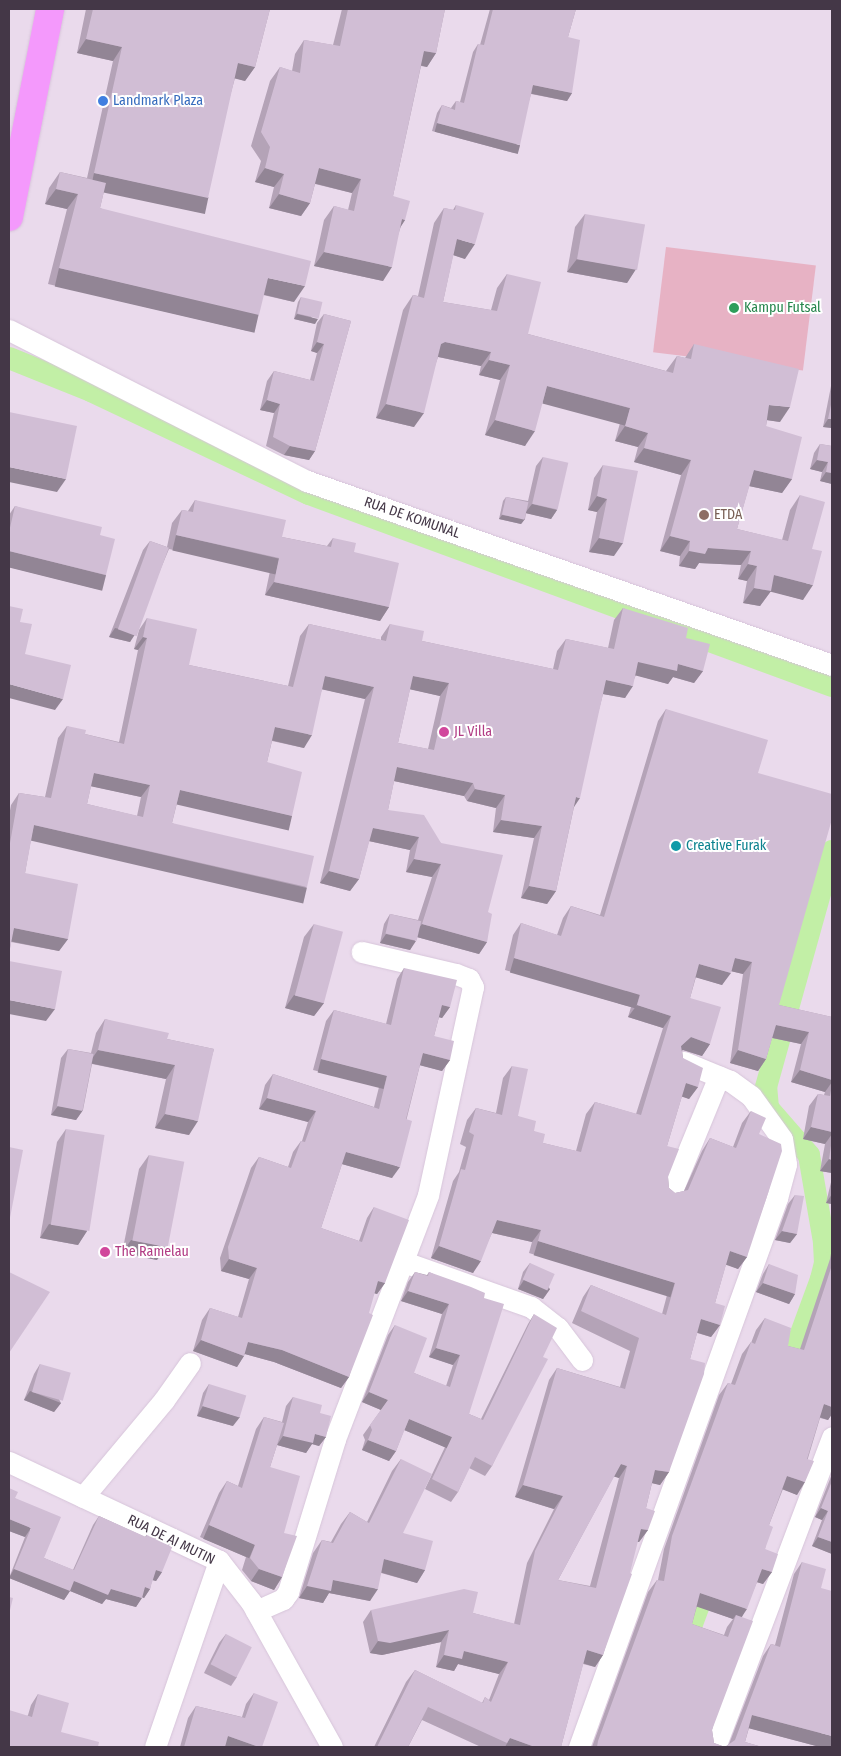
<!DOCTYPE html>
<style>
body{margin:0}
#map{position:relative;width:841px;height:1756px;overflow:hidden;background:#f3e8f4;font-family:"Fira Sans Condensed",sans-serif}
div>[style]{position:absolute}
.residential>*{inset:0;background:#eadaec;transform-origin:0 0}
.green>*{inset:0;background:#e7b2c4;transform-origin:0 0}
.canal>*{height:22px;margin:-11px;padding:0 11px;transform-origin:11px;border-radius:11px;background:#c2efa6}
.roads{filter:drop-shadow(0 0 1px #d7c5da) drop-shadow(0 0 1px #d7c5da)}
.minor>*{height:21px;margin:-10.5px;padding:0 10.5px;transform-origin:10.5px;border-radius:10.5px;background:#fff}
.major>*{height:28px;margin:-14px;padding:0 14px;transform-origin:14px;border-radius:14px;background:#f499fc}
.wall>*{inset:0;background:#b4a3b7}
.shaded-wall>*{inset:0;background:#928595;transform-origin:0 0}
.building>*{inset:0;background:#d1bed5;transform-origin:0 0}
.dots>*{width:14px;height:14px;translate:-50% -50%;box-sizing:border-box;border:2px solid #fff;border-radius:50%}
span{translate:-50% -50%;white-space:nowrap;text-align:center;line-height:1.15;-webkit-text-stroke:4px #fff;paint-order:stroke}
.shop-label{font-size:14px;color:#366cbe}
.left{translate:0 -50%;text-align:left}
.leisure-label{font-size:14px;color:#27864d}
.education-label{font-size:14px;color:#785e54}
.street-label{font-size:14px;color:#443747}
.hotel-label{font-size:14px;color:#b23c85}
.culture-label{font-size:14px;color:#0d838f}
.frame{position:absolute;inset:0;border:10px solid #443747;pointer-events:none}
</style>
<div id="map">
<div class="residential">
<div style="left:9px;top:9px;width:823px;height:1738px"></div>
</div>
<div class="green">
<div style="left:666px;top:247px;width:151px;height:106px;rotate:7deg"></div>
</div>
<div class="canal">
<div style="left:9px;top:358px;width:88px;rotate:21.9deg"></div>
<div style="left:91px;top:391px;width:241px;rotate:25.3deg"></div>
<div style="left:309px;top:494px;width:557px;rotate:20.16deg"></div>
<div style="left:785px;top:1377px;width:104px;rotate:-69.8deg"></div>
<div style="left:821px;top:1279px;width:16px;rotate:-76deg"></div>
<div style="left:825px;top:1263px;width:21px;rotate:-93deg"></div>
<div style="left:824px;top:1242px;width:88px;rotate:-99.8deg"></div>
<div style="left:809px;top:1155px;width:62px;rotate:-131.1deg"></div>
<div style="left:768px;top:1108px;width:21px;rotate:-95deg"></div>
<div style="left:766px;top:1087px;width:245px;rotate:-74.4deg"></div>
<div style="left:682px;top:1651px;width:78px;rotate:-69.7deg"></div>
</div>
<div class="roads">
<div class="minor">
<div style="left:9px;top:330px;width:334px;rotate:26.9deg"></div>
<div style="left:307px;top:481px;width:556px;rotate:19.31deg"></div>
<div style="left:671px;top:1193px;width:126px;rotate:-67.7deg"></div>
<div style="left:404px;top:1262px;width:135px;rotate:19.5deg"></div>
<div style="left:531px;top:1307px;width:34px;rotate:38deg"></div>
<div style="left:558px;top:1328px;width:40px;rotate:53deg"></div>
<div style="left:9px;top:1462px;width:232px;rotate:25.2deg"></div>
<div style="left:219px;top:1561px;width:52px;rotate:52deg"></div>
<div style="left:251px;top:1602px;width:166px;rotate:60.8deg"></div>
<div style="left:83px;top:1497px;width:126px;rotate:-50.1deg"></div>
<div style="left:164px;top:1400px;width:45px;rotate:-54.9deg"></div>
<div style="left:256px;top:1611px;width:30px;rotate:-24deg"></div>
<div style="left:283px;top:1599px;width:9px;rotate:-54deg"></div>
<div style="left:288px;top:1592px;width:160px;rotate:-72.9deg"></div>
<div style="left:335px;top:1439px;width:261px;rotate:-69.1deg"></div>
<div style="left:428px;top:1195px;width:213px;rotate:-77.8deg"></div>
<div style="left:473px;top:987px;width:9px;rotate:-117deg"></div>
<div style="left:469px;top:979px;width:14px;rotate:-159deg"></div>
<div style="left:456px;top:974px;width:97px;rotate:-166.8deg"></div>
<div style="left:155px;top:1747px;width:197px;rotate:-71deg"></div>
<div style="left:579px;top:1747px;width:584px;rotate:-70.17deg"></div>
<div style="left:777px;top:1198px;width:35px;rotate:-75deg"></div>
<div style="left:786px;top:1164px;width:25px;rotate:-99deg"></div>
<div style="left:782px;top:1139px;width:53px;rotate:-125.8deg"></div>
<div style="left:751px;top:1096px;width:26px;rotate:-144deg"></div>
<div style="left:730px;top:1081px;width:50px;rotate:-157.6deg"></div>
<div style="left:715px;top:1747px;width:331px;rotate:-69.3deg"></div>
</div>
<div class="major">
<div style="left:9px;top:217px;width:212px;rotate:-78.8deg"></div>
</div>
</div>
<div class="wall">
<div style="clip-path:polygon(86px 9px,270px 9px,255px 67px,245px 81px,235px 78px,198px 212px,104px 191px,100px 208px,294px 302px,263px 295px,248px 331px,48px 284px,67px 209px,45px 204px,49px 188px,60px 172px,87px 178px,113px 61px,77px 53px)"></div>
<div style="clip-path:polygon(342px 9px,445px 9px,436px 53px,427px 67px,421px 66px,393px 196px,405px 220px,401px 226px,383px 281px,314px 266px,324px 220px,334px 206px,348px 210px,352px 193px,315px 184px,310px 203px,301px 216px,269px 208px,274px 187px,255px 182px,261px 161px,251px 146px,270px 81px,280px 67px,292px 71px,295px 54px,304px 40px,333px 45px)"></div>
<div style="clip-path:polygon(490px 9px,576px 9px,568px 37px,572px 93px,567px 101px,531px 94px,514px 153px,432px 131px,437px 113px,442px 105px,451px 108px,456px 101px,460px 102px,473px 52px,478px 44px,480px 45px)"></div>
<div style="clip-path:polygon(456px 205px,465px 259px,453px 255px,443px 302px,491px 310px,497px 288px,507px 274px,528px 334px,666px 371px,677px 356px,685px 358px,694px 344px,780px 422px,767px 420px,766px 426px,792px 479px,782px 493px,749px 486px,737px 529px,782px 540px,790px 510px,800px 495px,812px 549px,803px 600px,771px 591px,760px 606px,743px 603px,747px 581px,738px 579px,741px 565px,699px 563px,695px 569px,679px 566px,680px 556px,660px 551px,681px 475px,634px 462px,638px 447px,615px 441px,620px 423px,542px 402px,525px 446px,485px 435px,500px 380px,479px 375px,481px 366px,438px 357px,414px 427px,376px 418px,403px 310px,413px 295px,418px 296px,434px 223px,444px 208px,453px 210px)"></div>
<div style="clip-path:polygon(585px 214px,636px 269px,627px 283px,567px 272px,575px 227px)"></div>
<div style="clip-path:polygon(301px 297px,315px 324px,294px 319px,298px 302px)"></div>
<div style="clip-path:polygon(324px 314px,351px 321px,315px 451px,309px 460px,284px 455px,266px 446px,274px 413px,260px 410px,267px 381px,274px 371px,310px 380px,317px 353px,311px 351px,317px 323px)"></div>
<div style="clip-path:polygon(832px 381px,832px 428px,823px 427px)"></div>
<div style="clip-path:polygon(820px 444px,832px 446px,832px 484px,820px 481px,822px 472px,810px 469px,814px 453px)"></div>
<div style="clip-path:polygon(543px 457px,557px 510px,551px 519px,526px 513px,525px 519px,521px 524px,499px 519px,503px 501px,506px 497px,528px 501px,536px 466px)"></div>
<div style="clip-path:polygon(603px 465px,614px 556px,589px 552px,597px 512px,588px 510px,594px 478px)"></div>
<div style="clip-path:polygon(195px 500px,282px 537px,327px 546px,333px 538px,354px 552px,389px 607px,380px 621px,265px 595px,270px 571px,169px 549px,130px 642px,109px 637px,143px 550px,150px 541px,167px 547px,172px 523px,182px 510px,188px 511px)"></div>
<div style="clip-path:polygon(15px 506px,100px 535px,106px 575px,97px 589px,9px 567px,9px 515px)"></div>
<div style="clip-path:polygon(evenodd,623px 608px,686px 638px,703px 671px,694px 683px,673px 677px,668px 684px,636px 675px,625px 698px,603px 694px,574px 807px,556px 891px,547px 904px,521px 898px,534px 838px,493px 832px,496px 808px,467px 801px,464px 796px,394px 781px,388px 810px,441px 843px,488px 912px,487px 942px,479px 954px,417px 937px,410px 950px,380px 943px,384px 924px,390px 914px,418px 920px,432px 877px,406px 872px,410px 850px,369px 841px,359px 879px,350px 891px,320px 883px,365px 699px,322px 689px,304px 748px,272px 741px,267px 762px,292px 816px,283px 828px,177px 803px,172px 823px,307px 887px,298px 899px,31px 839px,25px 873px,68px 939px,59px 951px,11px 942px,9px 954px,9px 816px,11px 805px,19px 793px,45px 797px,58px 738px,67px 726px,85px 734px,119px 742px,138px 650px,134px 649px,139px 630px,147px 618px,189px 665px,288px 686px,300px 636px,309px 624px,381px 640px,381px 637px,390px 624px,422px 641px,553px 669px,557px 651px,566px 639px,608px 648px,614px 620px,623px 608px,410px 689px,440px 696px,428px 749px,398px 743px,410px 689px,623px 608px,91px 786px,141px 797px,137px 816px,87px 804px,91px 786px)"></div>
<div style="clip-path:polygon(evenodd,666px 709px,758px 773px,779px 1005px,832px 1017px,832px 1173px,820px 1171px,825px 1144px,803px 1139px,809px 1106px,818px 1094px,824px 1095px,825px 1092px,791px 1082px,801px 1044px,772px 1038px,766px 1059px,758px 1071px,730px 1063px,743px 974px,731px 971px,722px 985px,696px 977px,690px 998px,710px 1044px,702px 1056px,683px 1050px,682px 1050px,683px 1058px,698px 1087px,689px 1099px,682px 1096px,667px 1146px,668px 1177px,669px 1188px,675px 1193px,684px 1191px,702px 1151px,710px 1138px,733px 1147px,742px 1123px,751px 1111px,759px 1134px,747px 1257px,738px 1269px,726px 1264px,715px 1303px,720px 1325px,711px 1337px,697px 1333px,690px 1359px,669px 1472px,660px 1485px,652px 1483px,646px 1508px,648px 1530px,639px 1542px,637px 1542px,603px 1655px,595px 1667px,583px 1664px,561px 1747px,481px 1747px,422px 1720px,408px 1747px,374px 1747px,406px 1682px,415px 1670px,482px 1703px,485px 1697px,489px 1700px,499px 1674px,458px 1664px,454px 1671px,436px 1667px,441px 1642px,382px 1655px,370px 1653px,363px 1622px,371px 1610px,473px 1613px,514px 1624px,527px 1563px,554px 1509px,515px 1497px,549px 1380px,557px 1368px,620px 1387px,630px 1351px,572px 1323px,583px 1297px,591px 1285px,662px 1314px,667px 1295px,529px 1253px,532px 1242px,492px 1233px,473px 1273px,431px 1258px,453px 1181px,459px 1172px,466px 1147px,460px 1144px,467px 1120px,476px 1108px,496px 1113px,503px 1078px,512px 1066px,518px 1116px,534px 1131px,543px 1143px,576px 1151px,586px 1114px,595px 1102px,636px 1114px,663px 1028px,628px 1017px,631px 1007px,505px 970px,513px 935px,521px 923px,557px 935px,563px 918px,571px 906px,600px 915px,658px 721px,666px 709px,614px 1476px,619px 1478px,590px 1586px,558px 1580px,614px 1476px)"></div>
<div style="clip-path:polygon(314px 924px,324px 1003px,314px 1016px,285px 1008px,304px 937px)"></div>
<div style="clip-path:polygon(404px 968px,450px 1007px,442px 1018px,439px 1017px,434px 1036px,450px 1060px,442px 1071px,420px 1065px,392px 1178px,342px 1164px,321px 1228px,359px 1241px,367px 1218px,374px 1207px,385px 1283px,377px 1294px,374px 1293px,349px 1377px,341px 1388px,274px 1362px,245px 1354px,237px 1367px,193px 1351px,202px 1320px,210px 1308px,238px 1317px,249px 1279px,221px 1271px,220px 1258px,251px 1168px,259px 1157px,288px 1167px,293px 1152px,301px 1141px,302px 1141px,308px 1122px,259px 1109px,265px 1085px,273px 1074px,374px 1107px,379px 1087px,313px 1070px,326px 1021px,334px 1010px,386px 1024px,397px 979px)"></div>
<div style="clip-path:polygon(105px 1019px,167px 1039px,214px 1049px,189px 1135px,155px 1128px,166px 1079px,92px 1064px,83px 1110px,76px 1120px,51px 1115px,61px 1058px,68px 1049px,91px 1053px,96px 1033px)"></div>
<div style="clip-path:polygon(66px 1129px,87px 1231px,78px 1245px,40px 1238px,57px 1142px)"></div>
<div style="clip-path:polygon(149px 1155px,157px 1260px,122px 1253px,139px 1169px)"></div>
<div style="clip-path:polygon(832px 1178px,832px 1204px,826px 1203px)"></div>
<div style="clip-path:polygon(795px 1195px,797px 1234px,790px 1243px,775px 1240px,788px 1204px)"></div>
<div style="clip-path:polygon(evenodd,832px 1248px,832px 1414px,828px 1420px,820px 1418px,797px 1495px,783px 1489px,769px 1525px,765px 1549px,772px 1572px,763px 1584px,757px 1582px,742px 1617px,712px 1730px,714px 1743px,725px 1747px,729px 1744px,763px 1656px,771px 1644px,775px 1645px,794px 1574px,802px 1562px,821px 1588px,820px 1747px,749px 1728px,745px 1742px,762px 1747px,592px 1747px,648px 1592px,657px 1580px,658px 1580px,664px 1549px,719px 1395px,728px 1383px,731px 1384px,742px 1354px,751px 1342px,751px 1343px,756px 1330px,765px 1318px,788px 1346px,800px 1349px,830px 1259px,832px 1248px,697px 1606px,733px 1619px,727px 1627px,724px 1635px,692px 1624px,697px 1606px)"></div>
<div style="clip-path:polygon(530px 1263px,550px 1289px,543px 1299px,518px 1289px,523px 1272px)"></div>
<div style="clip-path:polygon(769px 1264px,795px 1294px,789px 1304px,756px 1292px,763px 1274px)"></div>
<div style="clip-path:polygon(415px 1272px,427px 1275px,429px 1272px,484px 1298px,469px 1414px,481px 1419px,528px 1324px,534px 1314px,543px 1357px,492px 1466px,485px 1476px,469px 1468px,458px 1492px,451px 1502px,425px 1489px,445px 1447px,404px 1430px,396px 1451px,389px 1461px,362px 1450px,365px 1440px,363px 1435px,381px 1410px,362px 1402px,388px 1335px,395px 1325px,414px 1373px,446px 1386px,453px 1365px,429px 1357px,442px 1314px,401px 1301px,408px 1282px)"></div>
<div style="clip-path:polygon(40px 1364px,61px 1403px,54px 1412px,24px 1400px,34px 1374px)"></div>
<div style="clip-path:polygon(209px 1384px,233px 1426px,197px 1416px,203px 1393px)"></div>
<div style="clip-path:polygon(293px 1397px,320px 1413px,326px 1437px,319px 1446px,312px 1444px,306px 1453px,277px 1445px,270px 1467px,284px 1533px,282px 1577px,274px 1590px,251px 1581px,242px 1570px,246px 1557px,200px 1537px,219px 1493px,227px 1481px,238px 1486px,256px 1429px,264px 1417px,282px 1422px,286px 1406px)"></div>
<div style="clip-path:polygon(401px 1459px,403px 1533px,425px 1570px,417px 1583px,381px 1573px,370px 1601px,329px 1593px,323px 1603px,299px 1598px,313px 1553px,322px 1540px,331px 1542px,341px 1524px,350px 1512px,367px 1522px,392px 1471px)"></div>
<div style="clip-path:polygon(832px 1474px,832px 1554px,812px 1546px,822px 1520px,815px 1517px)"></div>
<div style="clip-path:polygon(9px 1488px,15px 1498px,44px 1558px,73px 1570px,93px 1525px,99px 1516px,145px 1537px,147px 1534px,162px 1572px,156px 1581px,152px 1580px,150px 1589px,144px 1598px,142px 1597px,136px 1607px,106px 1599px,102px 1604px,70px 1591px,64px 1600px,9px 1578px,25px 1537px,9px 1531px)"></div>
<div style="clip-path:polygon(226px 1634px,237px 1677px,231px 1686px,204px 1673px,219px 1643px)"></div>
<div style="clip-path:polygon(254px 1693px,262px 1747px,180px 1747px,188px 1718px,196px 1706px,242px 1717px,246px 1704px)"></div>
<div style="clip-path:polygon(38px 1694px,61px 1732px,9px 1747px,28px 1715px,31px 1705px)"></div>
</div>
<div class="shaded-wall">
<div style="clip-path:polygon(86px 39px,122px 47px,113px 61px,77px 53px)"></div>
<div style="clip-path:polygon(424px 51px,436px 53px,427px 67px,415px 64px)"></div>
<div style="clip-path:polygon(238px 63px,255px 67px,245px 81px,229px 77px)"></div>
<div style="clip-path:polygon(533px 85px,572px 93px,567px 101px,528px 93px)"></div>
<div style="left:437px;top:123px;width:86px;height:9px;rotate:15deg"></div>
<div style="clip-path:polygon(265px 168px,284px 174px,274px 187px,255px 182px)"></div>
<div style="clip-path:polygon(319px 168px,361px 179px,352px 193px,309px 182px)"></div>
<div style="left:94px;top:173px;width:117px;height:17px;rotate:12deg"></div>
<div style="clip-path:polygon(56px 189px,78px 194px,67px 209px,45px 204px)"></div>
<div style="clip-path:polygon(279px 194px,310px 203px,301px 216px,269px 208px)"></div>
<div style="clip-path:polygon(402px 219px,405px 220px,396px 234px)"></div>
<div style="clip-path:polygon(457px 239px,475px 244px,465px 259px,447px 253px)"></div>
<div style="clip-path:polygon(324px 252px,392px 267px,383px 281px,314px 266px)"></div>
<div style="clip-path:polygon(577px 259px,636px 269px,627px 283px,567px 272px)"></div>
<div style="left:59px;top:268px;width:205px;height:19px;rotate:13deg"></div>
<div style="clip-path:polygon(268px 278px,305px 286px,294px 302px,257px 293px)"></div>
<div style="clip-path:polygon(297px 314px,318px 319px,315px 324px,294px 319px)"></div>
<div style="clip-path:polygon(317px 342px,324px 344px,317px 353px,311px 351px)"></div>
<div style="clip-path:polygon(445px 342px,491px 352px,481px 366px,434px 356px,441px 344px)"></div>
<div style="clip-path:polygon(489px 360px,510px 365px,500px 380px,479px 375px)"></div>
<div style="left:547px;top:386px;width:86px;height:18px;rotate:15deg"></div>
<div style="clip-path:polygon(267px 400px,280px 404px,274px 413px,260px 410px)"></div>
<div style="clip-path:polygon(386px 404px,424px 413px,414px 427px,376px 418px)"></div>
<div style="clip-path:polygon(769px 405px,790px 407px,780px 422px,759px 419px)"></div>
<div style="clip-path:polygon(828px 419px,832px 419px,832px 428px,823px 427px)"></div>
<div style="clip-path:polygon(495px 420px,535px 431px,525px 446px,485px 435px)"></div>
<div style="clip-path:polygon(625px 426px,648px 433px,638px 447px,615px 441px)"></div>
<div style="clip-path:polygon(290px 446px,315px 451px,309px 460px,284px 455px)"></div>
<div style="clip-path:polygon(644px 448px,691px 460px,681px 475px,634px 462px)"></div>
<div style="clip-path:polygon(817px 460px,828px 462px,822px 472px,810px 469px)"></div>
<div style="clip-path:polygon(9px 467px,66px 479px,57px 492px,9px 482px)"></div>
<div style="clip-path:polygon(754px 470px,792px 479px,782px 493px,744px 485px)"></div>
<div style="clip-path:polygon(826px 472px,832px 473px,832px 484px,820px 481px)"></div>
<div style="clip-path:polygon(597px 496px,607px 499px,597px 512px,588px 510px)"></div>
<div style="clip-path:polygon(532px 504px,557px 510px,551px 519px,525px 513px)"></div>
<div style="clip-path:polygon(502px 515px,525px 519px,521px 524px,499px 519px)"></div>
<div style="left:176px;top:535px;width:106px;height:16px;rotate:13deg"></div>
<div style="clip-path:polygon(670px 536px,690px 541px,680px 556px,660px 551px)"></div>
<div style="clip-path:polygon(599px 538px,623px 543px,614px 556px,589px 552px)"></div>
<div style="clip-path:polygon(708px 548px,751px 551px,741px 565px,699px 563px,695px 569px,679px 566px,689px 551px)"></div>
<div style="left:9px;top:551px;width:100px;height:16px;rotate:14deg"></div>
<div style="clip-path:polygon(748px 564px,757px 566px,747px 581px,738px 579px)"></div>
<div style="clip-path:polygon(774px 575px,813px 585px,803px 600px,764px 590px)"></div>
<div style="clip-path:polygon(274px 582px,389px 607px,380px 621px,265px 595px)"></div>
<div style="clip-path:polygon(754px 588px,771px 591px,760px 606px,743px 603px)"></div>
<div style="clip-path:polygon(115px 628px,136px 633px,130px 642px,109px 637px)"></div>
<div style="clip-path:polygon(143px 637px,147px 638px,138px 650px,134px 649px)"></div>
<div style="clip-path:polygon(638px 662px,678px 664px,703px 671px,694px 683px,673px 677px,668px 684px,630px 674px)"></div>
<div style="clip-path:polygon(325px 676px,374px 687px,365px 699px,316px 688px)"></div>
<div style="clip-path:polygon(413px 676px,449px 683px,440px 696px,404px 688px)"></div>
<div style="clip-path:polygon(606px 680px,633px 686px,625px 698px,597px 693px)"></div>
<div style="clip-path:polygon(9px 684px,63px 699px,55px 710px,9px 698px)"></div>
<div style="clip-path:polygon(275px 727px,312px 735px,304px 748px,266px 739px)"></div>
<div style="clip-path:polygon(397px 767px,473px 783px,464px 796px,389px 780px)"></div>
<div style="clip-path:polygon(94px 773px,150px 785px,141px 797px,85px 785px)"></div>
<div style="clip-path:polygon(475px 789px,505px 795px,496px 808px,467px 801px)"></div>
<div style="left:180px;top:790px;width:115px;height:15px;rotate:13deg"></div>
<div style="clip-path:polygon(576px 797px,580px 798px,572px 810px)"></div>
<div style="clip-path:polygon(501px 820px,542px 826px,534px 838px,493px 832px)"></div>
<div style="left:34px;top:825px;width:280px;height:16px;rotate:13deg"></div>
<div style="clip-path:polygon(373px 828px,419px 837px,410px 850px,364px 840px)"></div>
<div style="clip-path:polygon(414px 859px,441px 864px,432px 877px,406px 872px)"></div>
<div style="clip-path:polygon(329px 871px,359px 879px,350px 891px,320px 883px)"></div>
<div style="clip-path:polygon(529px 886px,556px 891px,547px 904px,521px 898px)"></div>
<div style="clip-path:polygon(422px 924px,487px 942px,479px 954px,413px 936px)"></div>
<div style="clip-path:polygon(14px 928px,68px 939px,59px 951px,9px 941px)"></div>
<div style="clip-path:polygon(386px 934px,416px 941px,410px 950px,380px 943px)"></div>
<div style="left:514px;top:958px;width:131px;height:15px;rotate:16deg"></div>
<div style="clip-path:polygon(735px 958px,752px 962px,743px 974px,726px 970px)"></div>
<div style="clip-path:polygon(699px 964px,731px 973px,722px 985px,691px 976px)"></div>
<div style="clip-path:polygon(294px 995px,324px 1003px,314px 1016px,285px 1008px)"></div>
<div style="clip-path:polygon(9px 1000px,55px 1009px,46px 1021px,9px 1014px)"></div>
<div style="clip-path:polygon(442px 1005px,450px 1007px,442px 1018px,434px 1016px)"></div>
<div style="clip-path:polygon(637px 1005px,671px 1016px,663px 1028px,628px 1017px)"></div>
<div style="clip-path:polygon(776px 1025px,809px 1032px,801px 1044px,768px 1037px)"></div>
<div style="clip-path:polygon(691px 1037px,710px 1044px,702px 1056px,683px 1050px,672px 1058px,681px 1046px)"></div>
<div style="clip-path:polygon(98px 1050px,175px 1065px,166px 1079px,89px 1063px)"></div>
<div style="clip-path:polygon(738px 1050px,766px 1059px,758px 1071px,730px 1063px)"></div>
<div style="clip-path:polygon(423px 1053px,450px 1060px,442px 1071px,415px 1064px)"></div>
<div style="left:321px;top:1059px;width:68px;height:14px;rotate:14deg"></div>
<div style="clip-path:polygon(800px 1070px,832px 1080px,832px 1082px,825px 1092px,791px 1082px)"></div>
<div style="clip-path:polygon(686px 1083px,698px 1087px,689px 1099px,677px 1095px)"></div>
<div style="clip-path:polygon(267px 1098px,316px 1111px,308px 1122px,259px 1109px)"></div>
<div style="clip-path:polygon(58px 1106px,83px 1110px,76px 1120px,51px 1115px)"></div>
<div style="clip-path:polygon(165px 1114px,198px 1121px,189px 1135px,155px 1128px)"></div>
<div style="clip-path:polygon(811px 1127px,832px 1132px,832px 1134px,825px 1144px,803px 1139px)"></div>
<div style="clip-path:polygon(346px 1152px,400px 1167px,392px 1178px,338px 1163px)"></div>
<div style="clip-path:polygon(829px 1159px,832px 1160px,832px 1173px,820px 1171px)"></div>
<div style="clip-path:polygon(832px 1194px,832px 1204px,826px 1203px)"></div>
<div style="clip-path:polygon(497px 1220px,541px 1230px,532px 1242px,488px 1232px)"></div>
<div style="clip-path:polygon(49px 1224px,87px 1231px,78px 1245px,40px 1238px)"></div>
<div style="clip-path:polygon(782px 1231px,797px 1234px,790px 1243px,775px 1240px)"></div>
<div style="clip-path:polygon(131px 1240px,167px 1247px,157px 1260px,122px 1253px)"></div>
<div style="left:538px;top:1241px;width:143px;height:15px;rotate:17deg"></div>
<div style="clip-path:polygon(439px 1246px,481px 1261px,473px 1273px,431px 1258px)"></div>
<div style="clip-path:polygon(730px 1251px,747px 1257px,738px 1269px,721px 1263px)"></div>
<div style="clip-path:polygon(229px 1259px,257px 1268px,249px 1279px,221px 1271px)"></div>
<div style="clip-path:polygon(524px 1280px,550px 1289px,543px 1299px,518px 1289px)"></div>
<div style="clip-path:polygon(378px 1281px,385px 1283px,377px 1294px,370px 1292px)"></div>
<div style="clip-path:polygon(763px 1283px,795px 1294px,789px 1304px,756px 1292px)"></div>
<div style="clip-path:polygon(408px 1291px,449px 1304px,442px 1314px,401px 1301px)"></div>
<div style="clip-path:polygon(701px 1319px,720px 1325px,711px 1337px,692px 1331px)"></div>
<div style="clip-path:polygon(201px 1340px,244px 1356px,237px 1367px,193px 1351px)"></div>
<div style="clip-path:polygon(248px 1342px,282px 1350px,349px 1377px,341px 1388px,274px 1362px,241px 1353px)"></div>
<div style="clip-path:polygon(436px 1348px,460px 1355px,453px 1365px,429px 1357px)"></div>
<div style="clip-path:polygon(30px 1391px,61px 1403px,54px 1412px,24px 1400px)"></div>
<div style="clip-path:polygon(369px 1392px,388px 1400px,381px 1410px,362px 1402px)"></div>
<div style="clip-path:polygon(824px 1404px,832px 1407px,832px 1414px,828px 1420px,816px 1416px)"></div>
<div style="clip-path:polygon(203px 1406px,240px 1417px,233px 1426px,197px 1416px)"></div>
<div style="left:409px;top:1419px;width:47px;height:12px;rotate:23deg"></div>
<div style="clip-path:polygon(315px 1434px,326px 1437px,319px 1446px,312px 1444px,306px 1453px,277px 1445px,283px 1436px)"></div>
<div style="clip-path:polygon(368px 1440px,396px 1451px,389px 1461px,362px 1450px)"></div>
<div style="clip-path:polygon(621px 1464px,627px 1466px,619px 1478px,612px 1476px)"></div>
<div style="clip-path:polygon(655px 1470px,669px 1472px,660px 1485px,647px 1482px)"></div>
<div style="clip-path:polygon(787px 1476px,805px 1482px,797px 1495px,779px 1488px)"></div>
<div style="clip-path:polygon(523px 1485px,563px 1496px,554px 1509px,515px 1497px)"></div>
<div style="clip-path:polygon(821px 1508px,828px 1511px,822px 1520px,815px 1517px)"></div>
<div style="clip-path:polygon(9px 1519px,31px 1528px,25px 1537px,9px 1531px)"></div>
<div style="left:209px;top:1525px;width:50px;height:15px;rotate:23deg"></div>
<div style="clip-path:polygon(641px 1529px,648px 1530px,639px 1542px,632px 1541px)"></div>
<div style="clip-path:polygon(818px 1537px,832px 1542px,832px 1554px,812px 1546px)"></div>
<div style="clip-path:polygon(384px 1559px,425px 1570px,417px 1583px,376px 1571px)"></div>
<div style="clip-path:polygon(14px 1569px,74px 1581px,111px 1589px,142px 1598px,136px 1607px,106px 1599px,102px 1604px,70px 1591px,64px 1600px,9px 1578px)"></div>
<div style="clip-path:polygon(259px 1569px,282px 1577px,274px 1590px,251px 1581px)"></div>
<div style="clip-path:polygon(762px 1569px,772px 1572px,763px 1584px,753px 1581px)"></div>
<div style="clip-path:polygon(156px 1570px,162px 1572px,156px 1581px,149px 1579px)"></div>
<div style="clip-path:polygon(333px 1580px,378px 1589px,370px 1601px,329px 1593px,323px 1603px,299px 1598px,307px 1586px)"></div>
<div style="clip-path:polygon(145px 1587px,150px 1589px,144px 1598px,139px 1596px)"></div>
<div style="clip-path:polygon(700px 1593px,747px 1609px,739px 1621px,736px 1615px,733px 1619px,692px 1605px)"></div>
<div style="clip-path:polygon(449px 1630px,441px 1642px,382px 1655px,370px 1653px,378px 1641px)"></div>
<div style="clip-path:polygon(587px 1650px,603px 1655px,595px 1667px,579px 1662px)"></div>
<div style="clip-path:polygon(464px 1651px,508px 1662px,499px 1674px,458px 1664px,454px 1671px,436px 1667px,444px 1655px)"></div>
<div style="clip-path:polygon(752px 1715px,832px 1736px,832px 1747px,820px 1747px,744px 1727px)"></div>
<div style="clip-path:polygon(228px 1736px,259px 1747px,220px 1747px)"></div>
<div style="clip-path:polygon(510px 1738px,535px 1747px,505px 1747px)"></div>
</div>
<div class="building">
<div style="clip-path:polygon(93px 9px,270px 9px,255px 67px,238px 63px,208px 198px,94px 173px,122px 47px,86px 39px)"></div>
<div style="clip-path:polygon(348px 9px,445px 9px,436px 53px,424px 51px,393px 196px,410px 201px,405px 220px,402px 219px,392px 267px,324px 252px,334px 206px,354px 211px,361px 179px,319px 168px,310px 203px,279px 194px,284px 174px,265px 168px,270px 147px,261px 132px,280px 67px,300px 73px,304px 40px,340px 46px)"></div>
<div style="clip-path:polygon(493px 9px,576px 9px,568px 37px,580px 40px,572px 93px,533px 85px,520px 145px,437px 123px,442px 105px,455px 110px,456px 101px,464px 103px,478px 44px,484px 45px)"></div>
<div style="clip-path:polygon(60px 172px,106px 183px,100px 208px,311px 261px,305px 286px,268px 278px,259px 315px,59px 268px,78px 194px,56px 189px)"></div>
<div style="clip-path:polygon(456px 205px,484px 213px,475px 244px,457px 239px,443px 302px,497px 311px,507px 274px,541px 282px,528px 334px,673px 373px,677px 356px,691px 359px,694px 344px,799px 369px,790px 407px,769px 405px,766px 426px,802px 437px,792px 479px,754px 470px,737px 529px,788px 541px,800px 495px,825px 502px,812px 549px,822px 551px,813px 585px,774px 575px,771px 591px,754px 588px,757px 566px,748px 564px,751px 551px,708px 548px,705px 554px,689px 551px,690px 541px,670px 536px,691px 460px,644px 448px,648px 433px,625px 426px,630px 408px,547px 386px,535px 431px,495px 420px,510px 365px,489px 360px,491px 352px,445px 342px,441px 344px,424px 413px,386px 404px,413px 295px,424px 298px,444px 208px,455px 210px)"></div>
<div style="left:585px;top:214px;width:61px;height:46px;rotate:10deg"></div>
<div style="left:301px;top:297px;width:22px;height:17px;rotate:13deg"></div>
<div style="clip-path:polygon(324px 314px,351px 321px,315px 451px,290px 446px,273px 437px,280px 404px,267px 400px,274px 371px,314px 381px,324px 344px,317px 342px)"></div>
<div style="clip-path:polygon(832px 400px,832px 419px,828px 419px)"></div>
<div style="clip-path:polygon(9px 412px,77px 426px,66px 479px,9px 467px)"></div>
<div style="clip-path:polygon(820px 444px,832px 446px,832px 473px,826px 472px,828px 462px,817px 460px)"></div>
<div style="left:543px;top:457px;width:26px;height:48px;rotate:13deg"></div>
<div style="clip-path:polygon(603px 465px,638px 471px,623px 543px,599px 538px,607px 499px,597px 496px)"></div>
<div style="left:506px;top:497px;width:23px;height:18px;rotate:13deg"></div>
<div style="clip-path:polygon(195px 500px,286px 520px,282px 537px,331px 547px,333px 538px,356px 543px,354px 552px,399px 563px,389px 607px,274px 582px,279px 558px,176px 535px,182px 510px,193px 512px)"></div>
<div style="clip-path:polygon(15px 506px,102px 527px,100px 535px,115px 539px,106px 575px,9px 551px,9px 532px)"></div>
<div style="left:150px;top:541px;width:20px;height:94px;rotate:20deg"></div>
<div style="clip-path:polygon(9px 606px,23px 609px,20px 622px,32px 624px,25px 654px,71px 665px,63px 699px,9px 684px)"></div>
<div style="clip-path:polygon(evenodd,623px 608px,688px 628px,686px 638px,710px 644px,703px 671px,678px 664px,677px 671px,638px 662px,633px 686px,606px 680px,580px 798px,576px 797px,556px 891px,529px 886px,542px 826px,501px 820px,505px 795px,475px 789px,473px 783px,397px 767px,388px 810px,424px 815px,441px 843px,503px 855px,488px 912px,492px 914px,487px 942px,422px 924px,441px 864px,414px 859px,419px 837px,373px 828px,359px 879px,329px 871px,374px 687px,325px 676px,312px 735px,275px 727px,267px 762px,302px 772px,292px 816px,180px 790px,172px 823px,314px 856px,307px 887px,34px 825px,25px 873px,78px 884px,68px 939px,14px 928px,9px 954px,9px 842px,10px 843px,19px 793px,51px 798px,67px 726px,86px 730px,85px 734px,124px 744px,147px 638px,143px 637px,147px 618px,197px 629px,189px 665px,293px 687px,309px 624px,386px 641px,390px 624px,424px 631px,422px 641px,558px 670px,566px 639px,614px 649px,623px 608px,413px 676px,449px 683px,434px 750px,398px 743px,413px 676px,623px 608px,94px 773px,150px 785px,143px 817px,87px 804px,94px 773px)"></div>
<div style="clip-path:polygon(evenodd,666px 709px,768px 740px,758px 773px,832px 794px,832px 819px,779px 1005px,832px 1017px,832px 1080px,800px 1070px,809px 1032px,776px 1025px,766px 1059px,738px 1050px,752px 962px,735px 958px,731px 973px,699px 964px,690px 998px,721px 1007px,710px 1044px,691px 1037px,681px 1046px,683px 1058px,703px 1068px,698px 1087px,686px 1083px,667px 1146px,679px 1149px,668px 1177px,669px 1188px,675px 1193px,688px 1190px,710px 1138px,736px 1148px,751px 1111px,766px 1118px,759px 1134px,781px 1144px,782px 1151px,747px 1257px,730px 1251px,715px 1303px,725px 1306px,720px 1325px,701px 1319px,690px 1359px,705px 1363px,704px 1374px,669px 1472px,655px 1470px,646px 1508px,655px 1511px,648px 1530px,641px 1529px,630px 1573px,632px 1574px,603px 1655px,587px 1650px,561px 1747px,535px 1747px,510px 1738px,507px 1743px,428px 1707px,408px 1747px,377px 1747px,415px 1670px,483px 1703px,485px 1697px,491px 1702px,508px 1662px,464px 1651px,462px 1659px,444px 1655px,449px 1630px,390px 1643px,378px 1641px,371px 1610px,464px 1589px,478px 1592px,473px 1613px,520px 1625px,535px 1551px,563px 1496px,523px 1485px,557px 1368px,625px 1389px,639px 1338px,581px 1311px,591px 1285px,666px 1315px,675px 1283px,538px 1241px,541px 1230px,497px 1220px,481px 1261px,439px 1246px,461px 1169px,465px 1170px,474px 1135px,469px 1132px,476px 1108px,502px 1115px,512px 1066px,528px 1069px,518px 1116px,536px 1121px,534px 1131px,545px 1134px,543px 1143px,581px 1152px,595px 1102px,641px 1115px,671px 1016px,637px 1005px,640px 995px,514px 958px,521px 923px,561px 936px,571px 906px,604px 917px,666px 709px,621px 1464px,627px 1466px,596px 1588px,558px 1580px,621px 1464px)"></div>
<div style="left:390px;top:914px;width:32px;height:20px;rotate:13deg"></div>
<div style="left:314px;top:924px;width:30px;height:74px;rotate:15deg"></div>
<div style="clip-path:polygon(9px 961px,62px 971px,55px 1009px,9px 1000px)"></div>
<div style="clip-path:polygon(404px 968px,457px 980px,450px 1007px,442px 1005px,434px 1036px,454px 1041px,450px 1060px,423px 1053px,406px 1119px,412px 1121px,400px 1167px,346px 1152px,321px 1228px,362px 1242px,374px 1207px,409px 1220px,385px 1283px,378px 1281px,369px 1313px,373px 1315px,349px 1377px,282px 1350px,248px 1342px,244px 1356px,201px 1340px,210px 1308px,242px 1318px,257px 1268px,229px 1259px,228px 1247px,259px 1157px,291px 1168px,301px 1141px,305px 1142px,316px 1111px,267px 1098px,273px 1074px,379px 1109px,387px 1076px,321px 1059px,334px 1010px,391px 1025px)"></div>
<div style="clip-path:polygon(105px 1019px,169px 1033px,167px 1039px,214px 1049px,198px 1121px,165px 1114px,175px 1065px,98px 1050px)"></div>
<div style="left:68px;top:1049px;width:26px;height:58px;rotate:11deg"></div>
<div style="clip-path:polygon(832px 1085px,832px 1132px,811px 1127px,818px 1094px,830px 1096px)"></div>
<div style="left:66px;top:1129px;width:39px;height:97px;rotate:9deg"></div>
<div style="clip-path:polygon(832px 1139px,832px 1160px,829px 1159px)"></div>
<div style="clip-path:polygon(9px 1147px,23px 1150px,9px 1223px)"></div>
<div style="left:149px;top:1155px;width:36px;height:87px;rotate:11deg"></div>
<div style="clip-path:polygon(795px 1195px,804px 1196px,797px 1234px,782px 1231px)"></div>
<div style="left:530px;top:1263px;width:27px;height:18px;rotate:24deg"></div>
<div style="clip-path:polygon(769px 1264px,798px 1275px,795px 1294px,763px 1283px)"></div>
<div style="clip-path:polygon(832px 1265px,832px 1407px,824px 1404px,807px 1459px,814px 1461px,805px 1482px,787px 1476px,769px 1525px,773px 1527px,765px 1549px,778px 1554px,772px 1572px,762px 1569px,747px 1609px,700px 1593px,692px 1624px,728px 1637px,736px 1615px,753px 1621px,712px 1730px,714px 1743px,725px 1747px,735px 1740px,771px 1644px,780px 1647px,802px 1562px,826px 1569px,821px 1588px,832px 1591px,832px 1736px,752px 1715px,745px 1742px,762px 1747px,597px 1747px,598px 1741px,657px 1580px,664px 1581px,672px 1536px,728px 1383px,735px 1385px,751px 1342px,755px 1344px,765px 1318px,791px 1328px,788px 1346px,804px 1350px)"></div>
<div style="clip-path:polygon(9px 1272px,50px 1292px,9px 1353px)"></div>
<div style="clip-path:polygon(415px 1272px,428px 1276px,429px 1272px,471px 1287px,485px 1293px,484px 1298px,504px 1304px,469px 1414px,483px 1420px,534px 1314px,557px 1328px,543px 1357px,548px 1359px,492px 1466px,475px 1457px,458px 1492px,432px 1479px,452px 1437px,409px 1419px,396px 1451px,368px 1440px,372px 1430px,370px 1425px,388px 1400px,369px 1392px,395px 1325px,427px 1338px,414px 1373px,450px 1387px,460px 1355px,436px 1348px,449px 1304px,408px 1291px)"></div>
<div style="left:40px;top:1364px;width:32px;height:29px;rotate:16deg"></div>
<div style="left:209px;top:1384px;width:39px;height:23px;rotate:17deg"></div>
<div style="clip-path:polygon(293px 1397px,322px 1405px,320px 1413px,331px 1416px,326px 1437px,315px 1434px,313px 1443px,283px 1436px)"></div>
<div style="clip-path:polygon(264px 1417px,284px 1423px,270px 1467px,300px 1476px,284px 1533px,297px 1536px,282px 1577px,259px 1569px,250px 1558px,255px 1545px,209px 1525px,227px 1481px,242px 1488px)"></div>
<div style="clip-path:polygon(401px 1459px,432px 1474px,403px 1533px,433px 1541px,425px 1570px,384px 1559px,378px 1589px,333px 1580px,331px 1591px,307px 1586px,322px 1540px,333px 1543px,350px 1512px,369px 1523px)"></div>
<div style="clip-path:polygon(832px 1481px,832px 1542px,818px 1537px,828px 1511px,821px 1508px)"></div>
<div style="clip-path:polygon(9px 1488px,18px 1492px,15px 1498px,61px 1517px,44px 1558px,74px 1570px,99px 1516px,146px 1537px,147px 1534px,173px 1545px,162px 1572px,156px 1570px,150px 1589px,145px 1587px,142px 1598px,111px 1589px,108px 1595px,74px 1581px,70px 1591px,14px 1569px,31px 1528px,9px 1519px)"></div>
<div style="clip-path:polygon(9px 1597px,13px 1598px,9px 1614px)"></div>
<div style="left:226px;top:1634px;width:29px;height:34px;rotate:27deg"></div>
<div style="clip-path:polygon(254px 1693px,278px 1702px,262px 1747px,259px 1747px,228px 1736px,225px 1747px,184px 1747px,196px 1706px,245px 1718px)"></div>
<div style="clip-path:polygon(38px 1694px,69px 1703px,61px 1732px,99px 1742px,98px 1747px,9px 1747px,9px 1710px,32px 1717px)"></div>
</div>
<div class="dots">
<div style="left:103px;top:101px;background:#3f7fe0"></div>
<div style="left:734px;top:308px;background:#2e9e5b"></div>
<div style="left:704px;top:515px;background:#8d6e63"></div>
<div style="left:444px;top:732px;background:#d1479c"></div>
<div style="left:676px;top:846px;background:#0f9aa8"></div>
<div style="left:105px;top:1252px;background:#d1479c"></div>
</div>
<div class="shop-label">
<span class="left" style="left:113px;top:101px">Landmark Plaza</span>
</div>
<div class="leisure-label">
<span class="left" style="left:744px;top:308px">Kampu Futsal</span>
</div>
<div class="education-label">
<span class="left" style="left:714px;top:515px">ETDA</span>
</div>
<div class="street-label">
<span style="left:412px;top:518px;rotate:19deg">RUA DE KOMUNAL</span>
<span style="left:171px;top:1540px;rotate:26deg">RUA DE AI MUTIN</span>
</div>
<div class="hotel-label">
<span class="left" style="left:454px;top:732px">JL Villa</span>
<span class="left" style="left:115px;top:1252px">The Ramelau</span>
</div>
<div class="culture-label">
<span class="left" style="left:686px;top:846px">Creative Furak</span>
</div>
<div class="frame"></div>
</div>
